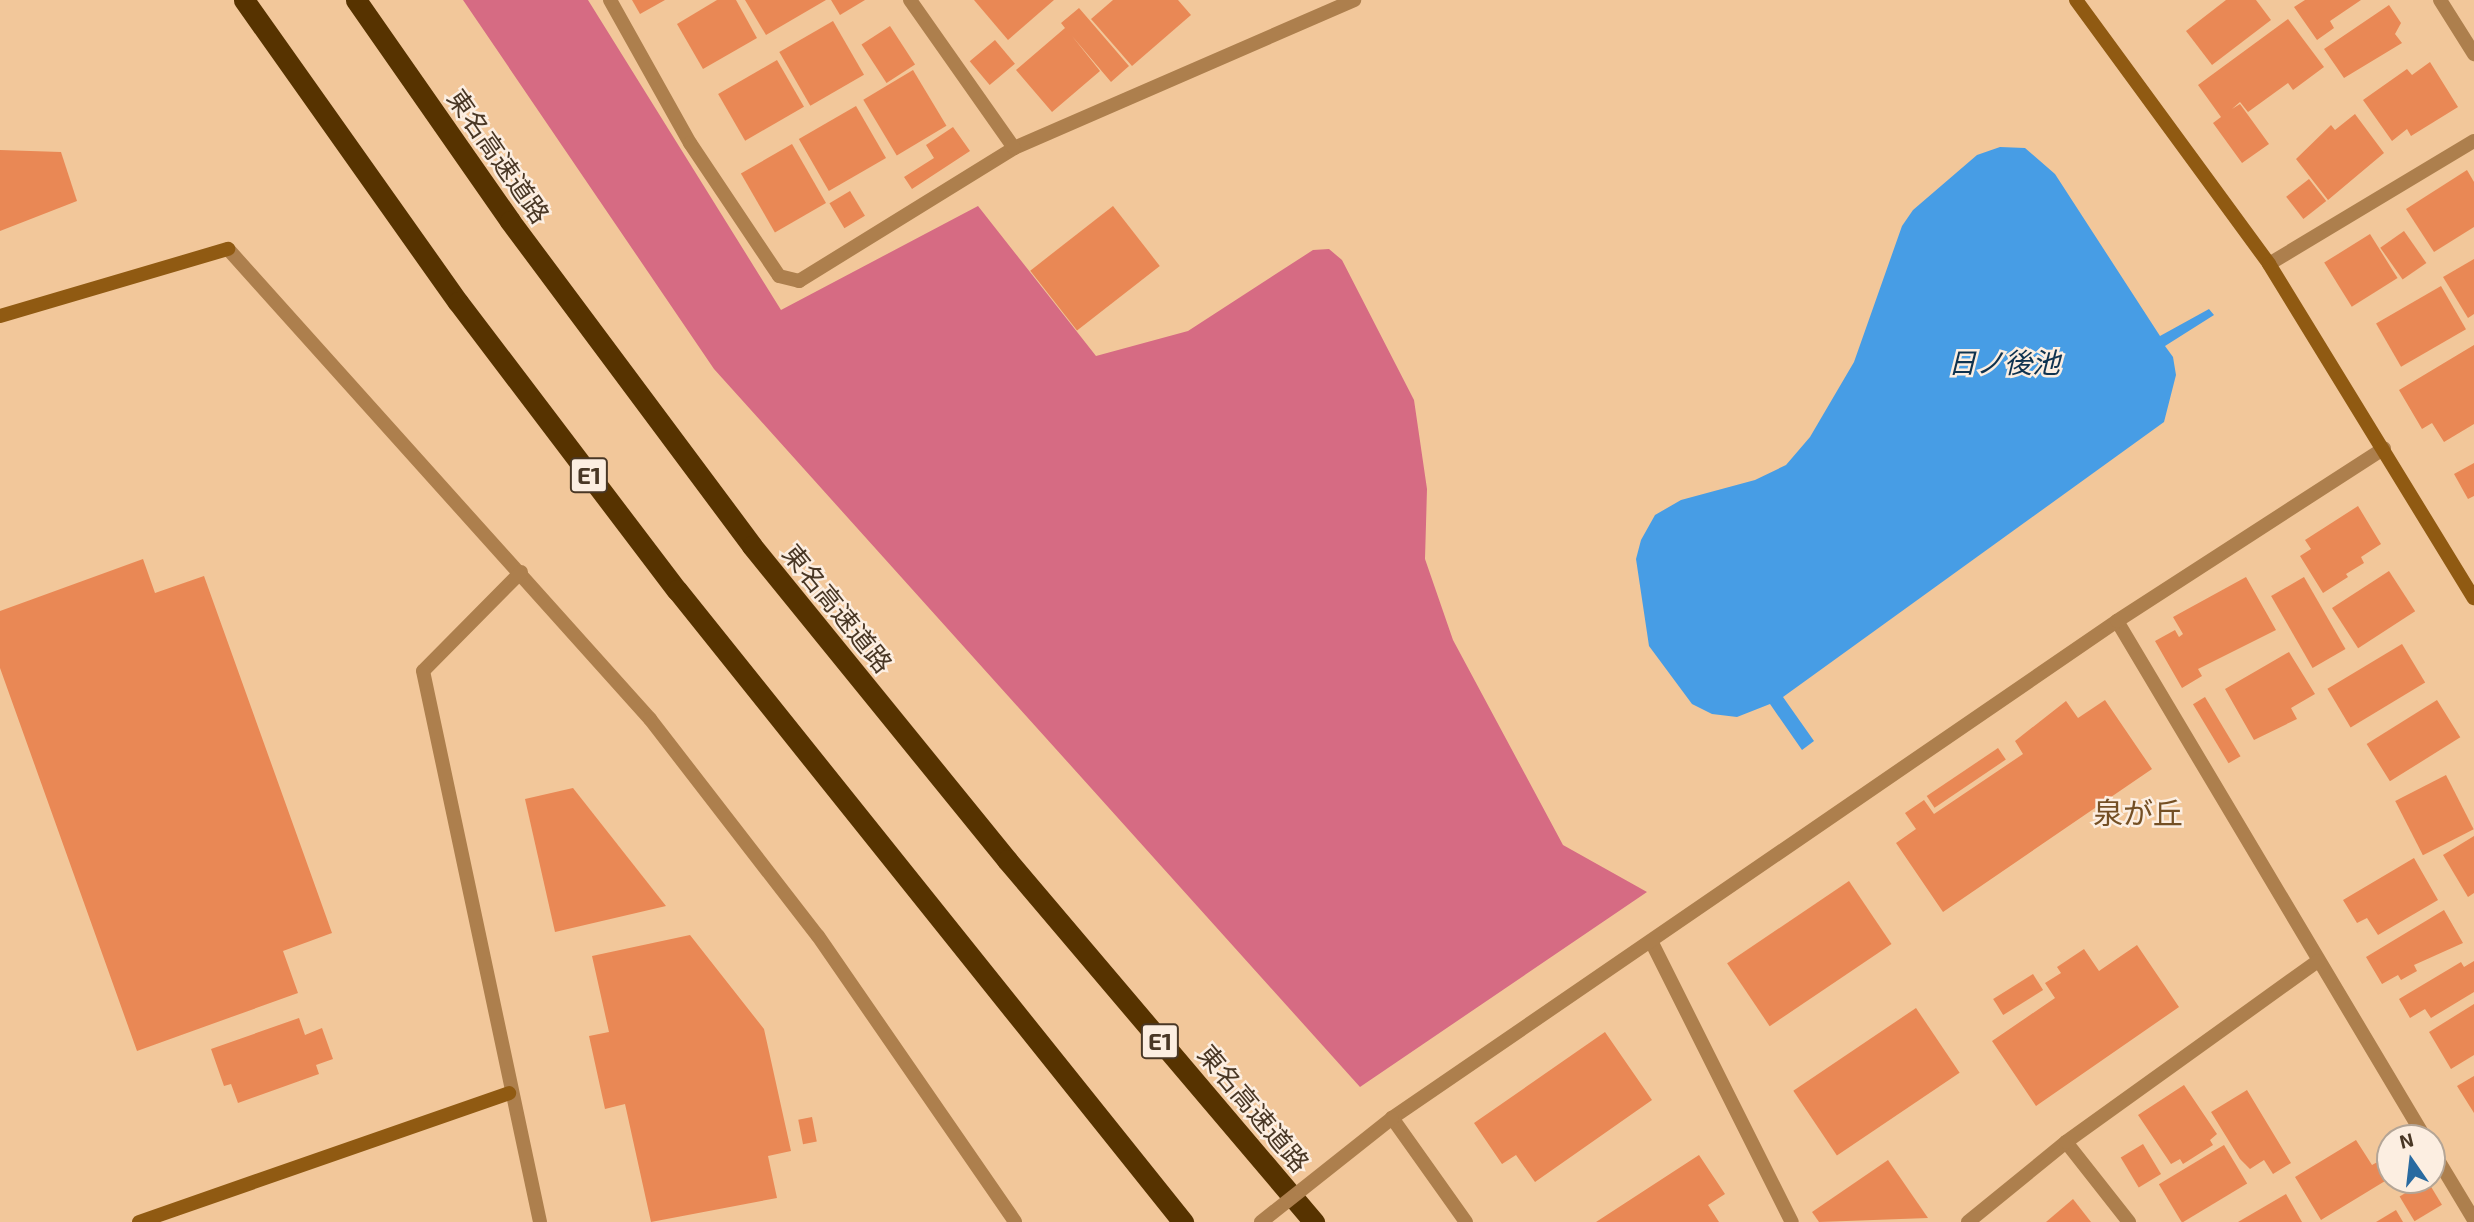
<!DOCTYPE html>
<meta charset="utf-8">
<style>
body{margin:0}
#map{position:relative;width:2474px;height:1222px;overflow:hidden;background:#f2c79a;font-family:"Exo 2","Noto Sans JP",sans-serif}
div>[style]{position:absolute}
.forest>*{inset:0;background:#d66b83}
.water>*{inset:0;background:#479de5}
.building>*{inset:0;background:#e98855;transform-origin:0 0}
.street>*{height:14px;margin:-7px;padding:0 7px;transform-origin:7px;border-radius:7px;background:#ad7f4d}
.secondary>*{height:14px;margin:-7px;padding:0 7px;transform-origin:7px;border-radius:7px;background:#905a12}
.highway>*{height:21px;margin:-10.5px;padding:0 10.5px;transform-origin:10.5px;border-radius:10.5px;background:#573300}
.street-bridge>*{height:14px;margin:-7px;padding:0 7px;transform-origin:7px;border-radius:7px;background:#ad7f4d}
span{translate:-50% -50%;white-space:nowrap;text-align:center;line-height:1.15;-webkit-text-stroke:5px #fceee1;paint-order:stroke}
.shield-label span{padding:2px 5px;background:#fceee1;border:2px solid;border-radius:5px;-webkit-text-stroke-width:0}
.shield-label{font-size:24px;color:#493725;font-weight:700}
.street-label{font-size:26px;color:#493725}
.water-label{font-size:28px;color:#0e324f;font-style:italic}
.quarter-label{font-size:30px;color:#744f24}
.north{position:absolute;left:2376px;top:1124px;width:70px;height:70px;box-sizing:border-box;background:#fceee1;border:2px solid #b4a596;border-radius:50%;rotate:346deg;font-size:19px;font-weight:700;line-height:28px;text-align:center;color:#493725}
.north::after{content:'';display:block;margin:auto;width:24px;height:32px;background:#296aa0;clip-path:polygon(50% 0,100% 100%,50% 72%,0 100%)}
</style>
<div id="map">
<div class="forest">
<div style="clip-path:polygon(463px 0,588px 0,781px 310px,978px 206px,1096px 356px,1188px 331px,1313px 250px,1329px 249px,1342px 260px,1414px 400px,1427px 489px,1425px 559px,1453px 640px,1563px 845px,1647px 892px,1360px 1087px,714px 369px)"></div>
</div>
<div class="water">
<div style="clip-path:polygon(2000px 147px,2025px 148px,2055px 174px,2160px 336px,2209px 309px,2214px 315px,2165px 346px,2173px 357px,2176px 375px,2164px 422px,1783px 697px,1814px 741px,1802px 750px,1770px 704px,1737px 717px,1712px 714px,1692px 704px,1649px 646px,1636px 559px,1641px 540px,1655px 515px,1681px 500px,1755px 480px,1786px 465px,1810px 437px,1854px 362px,1902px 226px,1913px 210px,1977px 155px)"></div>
</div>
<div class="building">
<div style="clip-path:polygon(632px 0,665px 0,640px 14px)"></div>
<div style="clip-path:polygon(717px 0,736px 0,757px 38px,703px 69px,677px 24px)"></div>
<div style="clip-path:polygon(745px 0,826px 0,766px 35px)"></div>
<div style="clip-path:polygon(831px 0,865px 0,840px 15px)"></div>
<div style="clip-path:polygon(974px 0,1054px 0,1008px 40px)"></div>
<div style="clip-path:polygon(1113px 0,1178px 0,1191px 15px,1132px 66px,1091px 19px)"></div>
<div style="clip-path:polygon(2226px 0,2256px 0,2271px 20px,2212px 65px,2186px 31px)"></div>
<div style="clip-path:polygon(2305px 0,2361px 0,2330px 21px,2334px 28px,2317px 40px,2294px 7px)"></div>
<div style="clip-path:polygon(2389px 5px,2401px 23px,2395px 34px,2402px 43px,2344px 78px,2324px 49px)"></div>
<div style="clip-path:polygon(1079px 8px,1129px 66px,1111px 82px,1072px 36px,1100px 71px,1052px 112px,1016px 70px,1065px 28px,1061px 23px)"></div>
<div style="clip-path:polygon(2288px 19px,2324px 67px,2293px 90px,2288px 83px,2248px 112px,2240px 102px,2232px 109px,2240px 104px,2269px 144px,2242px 163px,2213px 123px,2221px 117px,2198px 85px)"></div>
<div style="left:833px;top:21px;width:62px;height:62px;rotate:60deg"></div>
<div style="left:890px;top:26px;width:46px;height:34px;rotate:57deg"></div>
<div style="left:995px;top:40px;width:31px;height:33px;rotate:50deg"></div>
<div style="left:777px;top:60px;width:54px;height:68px;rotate:60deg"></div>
<div style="clip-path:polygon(2430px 62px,2458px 107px,2411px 136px,2407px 129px,2392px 141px,2363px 100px,2407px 69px,2412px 75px)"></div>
<div style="left:913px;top:70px;width:65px;height:58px;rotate:59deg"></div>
<div style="left:856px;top:106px;width:60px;height:66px;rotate:60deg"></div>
<div style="clip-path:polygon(2355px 114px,2384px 153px,2328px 200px,2296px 159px,2331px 125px,2335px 130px)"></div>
<div style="clip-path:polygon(953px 127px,970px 151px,912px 189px,904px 177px,934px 158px,926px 145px)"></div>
<div style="left:792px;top:144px;width:68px;height:59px;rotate:60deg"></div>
<div style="clip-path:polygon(0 150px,61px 152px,77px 201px,0 231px)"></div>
<div style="clip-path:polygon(2467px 170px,2474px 182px,2474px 227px,2434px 252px,2406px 209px)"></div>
<div style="left:2309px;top:179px;width:28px;height:29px;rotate:52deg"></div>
<div style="left:850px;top:191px;width:29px;height:24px;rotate:59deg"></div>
<div style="left:1113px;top:206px;width:76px;height:105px;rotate:52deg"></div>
<div style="left:2404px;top:231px;width:39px;height:29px;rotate:55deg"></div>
<div style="left:2370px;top:234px;width:52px;height:54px;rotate:58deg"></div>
<div style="clip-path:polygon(2474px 259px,2474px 314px,2468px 318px,2443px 277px)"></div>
<div style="left:2441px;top:286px;width:50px;height:75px;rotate:60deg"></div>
<div style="clip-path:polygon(2474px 345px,2474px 424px,2444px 442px,2432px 423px,2422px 429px,2399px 390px)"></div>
<div style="clip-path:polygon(2474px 463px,2474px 496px,2468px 499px,2454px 474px)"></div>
<div style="clip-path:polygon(2358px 506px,2381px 544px,2361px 557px,2364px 563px,2346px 574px,2348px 577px,2323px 593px,2300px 556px,2311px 549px,2305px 540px)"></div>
<div style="clip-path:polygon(143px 559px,155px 593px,204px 576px,332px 933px,283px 951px,298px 993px,137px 1051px,0 668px,0 611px)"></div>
<div style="left:2389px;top:571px;width:48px;height:68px;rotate:57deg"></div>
<div style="clip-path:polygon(2246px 577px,2276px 630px,2198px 669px,2202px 676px,2182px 688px,2155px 641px,2175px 630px,2179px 637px,2183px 634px,2173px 617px)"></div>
<div style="left:2304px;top:577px;width:83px;height:38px;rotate:60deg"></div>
<div style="left:2402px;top:644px;width:45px;height:87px;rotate:59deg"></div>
<div style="clip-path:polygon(2289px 652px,2315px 694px,2291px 708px,2297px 719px,2254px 740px,2225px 689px)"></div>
<div style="left:2205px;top:697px;width:69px;height:14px;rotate:59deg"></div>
<div style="clip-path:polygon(2105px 700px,2152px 769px,1943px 912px,1896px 843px,1916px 829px,1905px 813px,1924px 800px,1934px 814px,2023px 754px,2015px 741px,2066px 701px,2078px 718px)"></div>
<div style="left:2437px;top:700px;width:44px;height:83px;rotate:58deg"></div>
<div style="left:1998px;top:748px;width:14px;height:86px;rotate:56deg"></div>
<div style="left:2446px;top:775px;width:61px;height:57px;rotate:63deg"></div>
<div style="clip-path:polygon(573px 788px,666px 906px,555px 932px,525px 799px)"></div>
<div style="clip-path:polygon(2474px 836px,2474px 893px,2468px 897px,2443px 855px)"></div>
<div style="clip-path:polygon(2414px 858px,2438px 900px,2378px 935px,2367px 918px,2357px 923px,2343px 900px)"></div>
<div style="left:1849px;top:881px;width:76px;height:147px;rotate:56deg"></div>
<div style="clip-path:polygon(2444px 910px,2463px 943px,2414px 965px,2417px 971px,2401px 980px,2398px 975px,2382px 984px,2366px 957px)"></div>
<div style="clip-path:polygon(690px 935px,764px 1029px,791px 1151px,768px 1156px,777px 1198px,651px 1222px,625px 1104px,605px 1109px,589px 1036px,609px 1032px,592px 956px)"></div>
<div style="clip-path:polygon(2137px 945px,2179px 1007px,2036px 1106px,1992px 1041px,2055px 998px,2045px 983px,2061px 973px,2057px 967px,2084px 949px,2099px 971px)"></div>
<div style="clip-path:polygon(2474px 961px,2474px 992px,2431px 1018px,2425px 1009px,2410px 1018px,2399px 999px,2461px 962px,2464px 967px)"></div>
<div style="left:2033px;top:974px;width:19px;height:47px;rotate:58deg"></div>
<div style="clip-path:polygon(2474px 1004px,2474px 1055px,2451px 1069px,2429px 1032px)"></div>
<div style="left:1916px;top:1008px;width:78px;height:148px;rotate:56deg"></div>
<div style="clip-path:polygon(299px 1018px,305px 1035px,322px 1028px,333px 1059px,316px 1065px,319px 1074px,238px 1103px,231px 1084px,224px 1086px,211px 1049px)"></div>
<div style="clip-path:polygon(1605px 1032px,1652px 1100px,1535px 1182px,1516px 1155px,1502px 1164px,1474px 1123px)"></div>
<div style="clip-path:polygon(2474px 1076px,2474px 1113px,2457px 1086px)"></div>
<div style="clip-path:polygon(2184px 1085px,2217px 1134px,2210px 1140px,2213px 1145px,2183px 1164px,2180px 1159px,2171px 1164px,2138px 1115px)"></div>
<div style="clip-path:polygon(2247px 1090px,2291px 1163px,2273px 1174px,2264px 1160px,2250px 1169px,2240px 1159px,2211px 1112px)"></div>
<div style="left:812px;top:1117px;width:25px;height:14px;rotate:79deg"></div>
<div style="clip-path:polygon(2356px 1140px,2372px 1165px,2381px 1160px,2390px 1178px,2321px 1220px,2295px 1177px)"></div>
<div style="left:2143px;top:1144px;width:35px;height:26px;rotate:59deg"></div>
<div style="left:2224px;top:1145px;width:45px;height:76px;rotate:59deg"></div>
<div style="clip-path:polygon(1699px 1155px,1725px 1194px,1708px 1205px,1719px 1222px,1596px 1222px)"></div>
<div style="clip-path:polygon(1888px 1160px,1928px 1218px,1819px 1222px,1812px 1212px)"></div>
<div style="left:2427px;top:1180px;width:29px;height:32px;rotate:59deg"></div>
<div style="clip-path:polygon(2286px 1194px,2302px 1222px,2238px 1222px)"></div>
<div style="clip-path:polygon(2073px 1199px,2091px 1222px,2046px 1222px)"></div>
<div style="clip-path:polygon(2396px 1210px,2403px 1222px,2376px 1222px)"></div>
</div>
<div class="street">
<div style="left:610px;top:0;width:164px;rotate:60.8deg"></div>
<div style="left:690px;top:143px;width:160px;rotate:56.2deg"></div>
<div style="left:779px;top:276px;width:21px;rotate:14deg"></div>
<div style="left:799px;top:281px;width:253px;rotate:-31.7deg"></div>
<div style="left:1014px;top:148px;width:371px;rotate:-23.5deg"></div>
<div style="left:910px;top:0;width:181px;rotate:54.9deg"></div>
<div style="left:2440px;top:0;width:64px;rotate:57.8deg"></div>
<div style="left:228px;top:249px;width:632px;rotate:48.08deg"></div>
<div style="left:650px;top:719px;width:274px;rotate:52.3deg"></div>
<div style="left:818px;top:936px;width:347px;rotate:55.4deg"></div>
<div style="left:2269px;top:264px;width:239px;rotate:-31deg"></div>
<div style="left:521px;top:572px;width:139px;rotate:134.7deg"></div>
<div style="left:423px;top:671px;width:563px;rotate:78.01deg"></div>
<div style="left:2117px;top:621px;width:602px;rotate:59.22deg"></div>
<div style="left:1652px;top:943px;width:312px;rotate:63.4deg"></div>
<div style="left:2066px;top:1142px;width:102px;rotate:51.8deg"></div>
<div style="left:2432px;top:1150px;width:82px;rotate:59deg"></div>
<div style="left:1466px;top:1222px;width:128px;rotate:-125.4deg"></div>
<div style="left:1392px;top:1118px;width:879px;rotate:-34.43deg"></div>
<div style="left:2117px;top:621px;width:318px;rotate:-32.9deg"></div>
<div style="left:1968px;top:1222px;width:127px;rotate:-39.2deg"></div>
<div style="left:2066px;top:1142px;width:310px;rotate:-35.7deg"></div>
</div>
<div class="secondary">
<div style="left:2076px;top:0;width:327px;rotate:53.8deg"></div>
<div style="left:2269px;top:264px;width:392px;rotate:58.5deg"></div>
<div style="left:0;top:316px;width:238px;rotate:-16.4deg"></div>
<div style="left:139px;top:1222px;width:392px;rotate:-19.2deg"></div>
</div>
<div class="highway">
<div style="left:244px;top:0;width:370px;rotate:54.7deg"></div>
<div style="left:458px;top:302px;width:362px;rotate:52.8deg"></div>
<div style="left:677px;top:590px;width:810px;rotate:51.32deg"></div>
<div style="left:356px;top:0;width:269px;rotate:55.1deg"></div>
<div style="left:510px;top:221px;width:405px;rotate:53.3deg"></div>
<div style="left:752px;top:546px;width:405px;rotate:50.9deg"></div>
<div style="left:1007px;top:860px;width:475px;rotate:49.7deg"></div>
</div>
<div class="street-bridge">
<div style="left:1261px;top:1222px;width:167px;rotate:-38.4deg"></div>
</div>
<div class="shield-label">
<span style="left:589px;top:475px">E1</span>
<span style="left:1160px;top:1041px">E1</span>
</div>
<div class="street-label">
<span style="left:499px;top:156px;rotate:55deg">東名高速道路</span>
<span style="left:838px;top:608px;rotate:51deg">東名高速道路</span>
<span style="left:1254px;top:1108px;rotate:50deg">東名高速道路</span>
</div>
<div class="water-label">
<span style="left:2004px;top:362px">日ノ後池</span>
</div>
<div class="quarter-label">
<span style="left:2138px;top:812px">泉が丘</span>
</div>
<div class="north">N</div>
</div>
